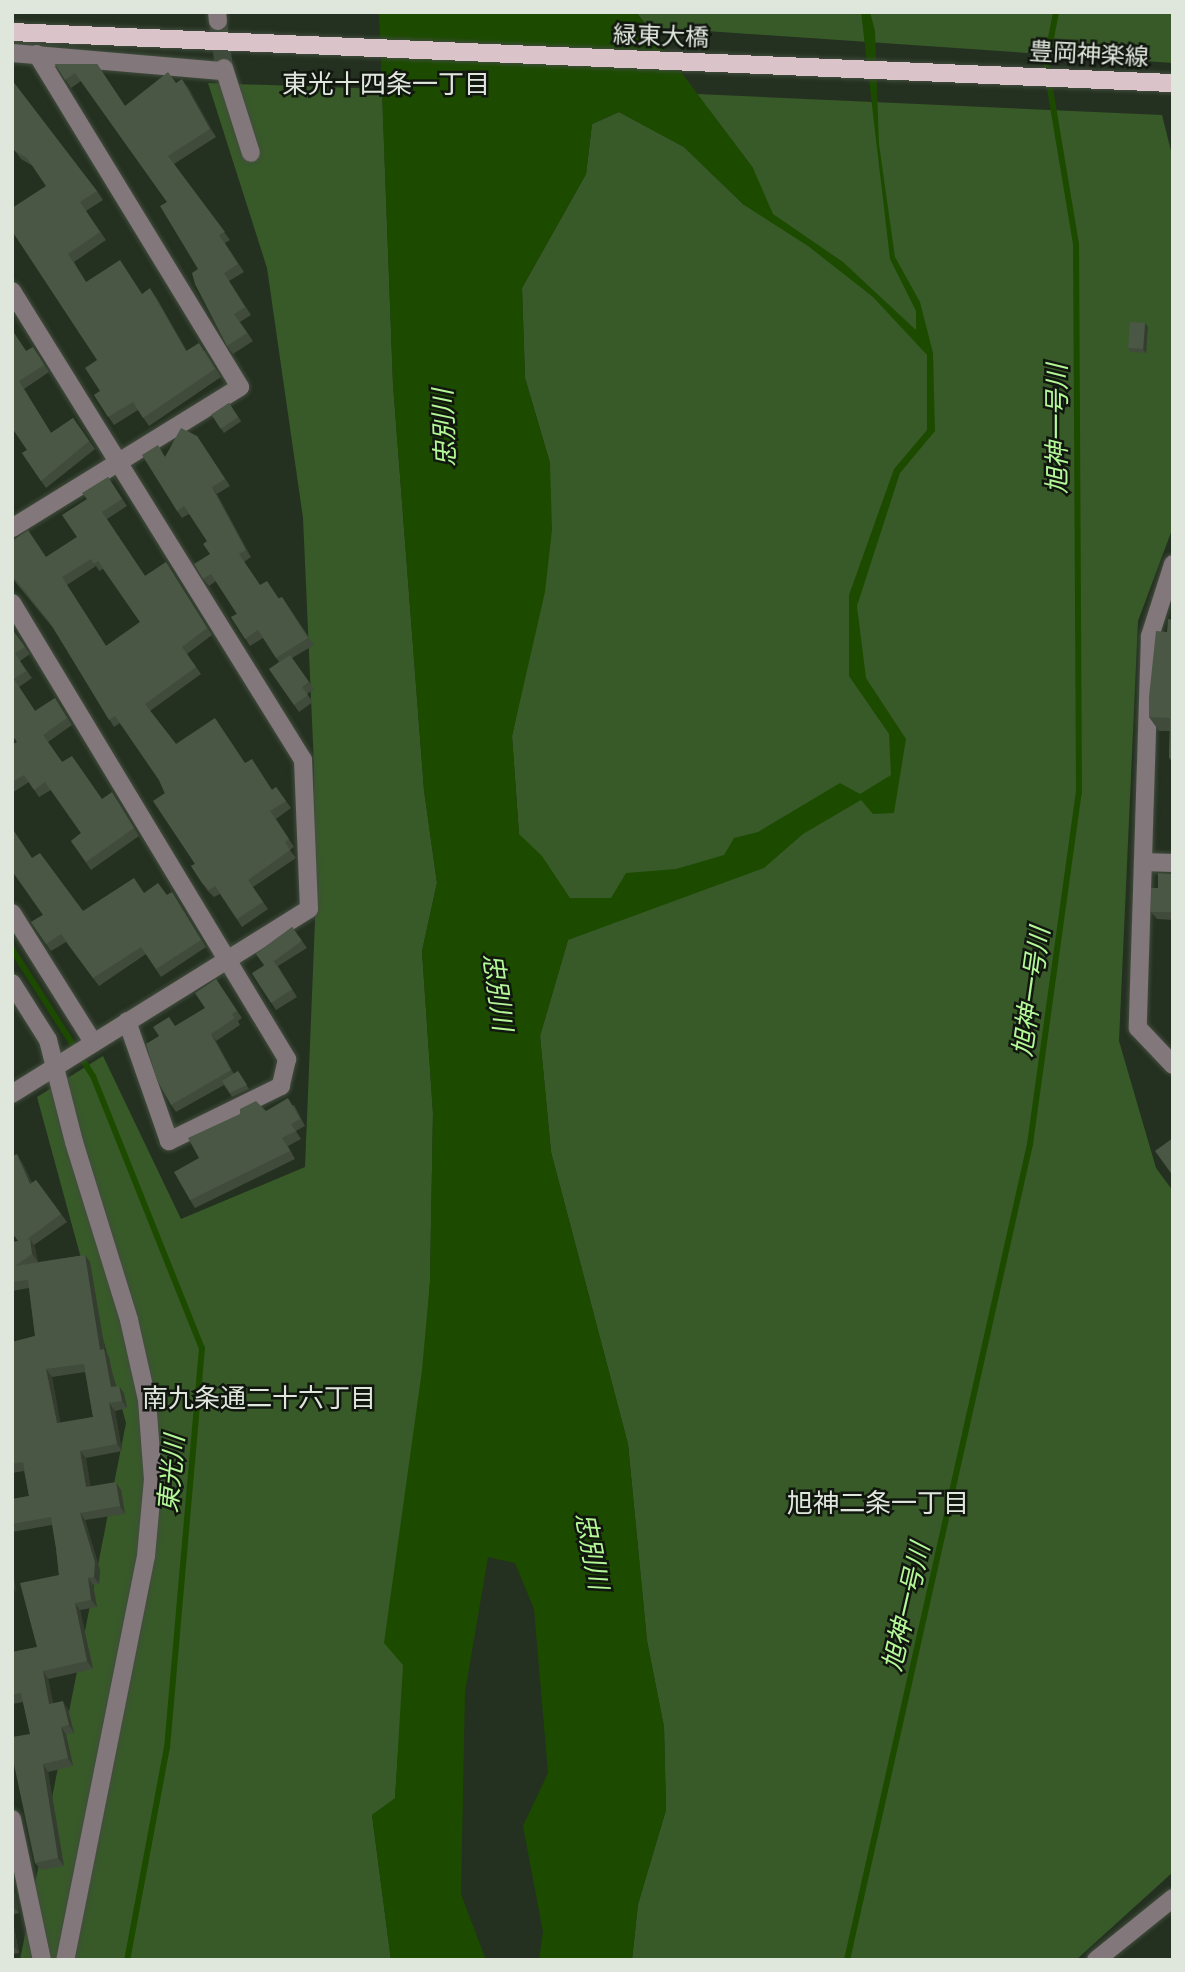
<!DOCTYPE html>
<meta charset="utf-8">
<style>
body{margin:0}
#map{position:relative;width:1185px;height:1972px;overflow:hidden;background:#243020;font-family:Figtree,"Noto Sans JP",sans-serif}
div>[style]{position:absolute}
.green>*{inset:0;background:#385a29}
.water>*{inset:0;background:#1c4b00}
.stream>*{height:6px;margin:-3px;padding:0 3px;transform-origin:3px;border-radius:3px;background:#1c4b00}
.minor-tunnel>*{height:18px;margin-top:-9px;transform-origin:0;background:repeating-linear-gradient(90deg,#404b3c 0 18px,transparent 0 27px)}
.roads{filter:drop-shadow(0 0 2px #424d3e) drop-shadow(0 0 2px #424d3e)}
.minor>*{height:18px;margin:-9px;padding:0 9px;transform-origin:9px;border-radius:9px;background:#82777a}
.major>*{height:18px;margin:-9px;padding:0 9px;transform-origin:9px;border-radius:9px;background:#dac3c9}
.wall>*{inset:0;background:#404b3b;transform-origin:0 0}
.shaded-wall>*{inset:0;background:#343d30}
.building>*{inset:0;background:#4a5745;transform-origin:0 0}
span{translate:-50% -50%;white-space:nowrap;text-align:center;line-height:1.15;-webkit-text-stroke:5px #11160f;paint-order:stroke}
.street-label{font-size:24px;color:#dfe7dd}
.neighbourhood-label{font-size:26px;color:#dfe7dd}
.water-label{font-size:26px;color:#b4f898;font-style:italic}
.frame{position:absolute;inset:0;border:14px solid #dfe7dd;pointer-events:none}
</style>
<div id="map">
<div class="green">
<div style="clip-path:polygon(636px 12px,1173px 12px,1173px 63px,648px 27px)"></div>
<div style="clip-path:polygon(208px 83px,382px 89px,393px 384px,424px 790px,437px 883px,422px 951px,433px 1113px,430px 1281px,395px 1799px,372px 1815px,391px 1960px,20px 1960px,126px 1423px,37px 1097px,103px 1056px,181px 1219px,305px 1167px,315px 920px,314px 766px,303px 518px,267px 268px)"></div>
<div style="clip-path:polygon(697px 94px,1162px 115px,1173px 159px,1173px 527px,1138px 621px,1119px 1041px,1156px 1168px,1173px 1191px,1173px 1872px,1076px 1960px,632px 1960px,638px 1904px,666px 1810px,664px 1727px,647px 1641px,628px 1444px,551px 1152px,540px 1036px,568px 940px,519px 834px,512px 736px,524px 680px,550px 463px,525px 378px,522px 288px,586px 174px,592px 124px,619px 112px,684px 147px,744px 205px,753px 168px)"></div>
</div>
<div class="water">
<div style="clip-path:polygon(evenodd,379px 12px,636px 12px,753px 168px,773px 214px,843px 262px,916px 330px,916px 311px,890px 259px,861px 12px,870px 12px,875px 31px,879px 144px,895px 257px,920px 302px,933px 353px,935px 431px,900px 473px,857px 606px,866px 678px,906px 739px,894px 813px,873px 814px,861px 800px,803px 834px,764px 868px,568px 940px,540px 1036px,551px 1152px,628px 1444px,647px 1641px,664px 1727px,666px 1810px,638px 1904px,632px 1960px,539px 1960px,543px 1932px,523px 1826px,548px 1773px,534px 1609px,515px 1563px,488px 1557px,465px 1692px,461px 1894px,486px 1960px,391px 1960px,372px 1815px,395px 1798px,403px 1665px,384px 1643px,422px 1370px,430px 1281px,433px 1113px,422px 951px,437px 883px,424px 790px,393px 384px,379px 12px,619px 112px,684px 147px,744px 205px,808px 246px,873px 297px,927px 355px,927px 430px,894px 469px,849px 595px,849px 676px,889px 734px,891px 775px,860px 794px,840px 783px,758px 832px,734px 838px,724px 855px,676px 869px,626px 873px,611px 898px,570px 898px,542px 856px,519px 834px,512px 736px,545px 592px,552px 530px,550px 463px,525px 378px,522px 288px,586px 174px,592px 124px,619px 112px)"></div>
</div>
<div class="stream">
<div style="left:12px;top:949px;width:151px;rotate:57.5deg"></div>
<div style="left:93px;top:1076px;width:293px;rotate:68.2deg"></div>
<div style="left:202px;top:1348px;width:401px;rotate:95deg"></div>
<div style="left:167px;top:1747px;width:217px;rotate:100.6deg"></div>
<div style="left:847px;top:1960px;width:836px;rotate:-77.36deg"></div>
<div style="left:1030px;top:1144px;width:355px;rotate:-82.1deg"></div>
<div style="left:1079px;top:792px;width:548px;rotate:-90.31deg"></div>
<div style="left:1076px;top:244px;width:182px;rotate:-99.5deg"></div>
<div style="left:1046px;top:64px;width:53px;rotate:-79.1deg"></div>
</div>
<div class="minor-tunnel">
<div style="left:218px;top:21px;width:47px;rotate:82.7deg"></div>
</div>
<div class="roads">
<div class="minor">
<div style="left:217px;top:12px;width:9px;rotate:84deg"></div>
<div style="left:12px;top:53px;width:213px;rotate:4.9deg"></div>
<div style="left:224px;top:68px;width:89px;rotate:72.4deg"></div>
<div style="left:12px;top:291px;width:552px;rotate:58.18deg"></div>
<div style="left:303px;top:760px;width:149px;rotate:87.7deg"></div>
<div style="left:309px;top:909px;width:350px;rotate:148.1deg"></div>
<div style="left:12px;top:528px;width:268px;rotate:-31.7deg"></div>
<div style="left:240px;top:387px;width:390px;rotate:-121.4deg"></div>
<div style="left:1173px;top:564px;width:76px;rotate:107.7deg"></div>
<div style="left:1150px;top:636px;width:392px;rotate:91.8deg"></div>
<div style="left:1138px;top:1028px;width:51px;rotate:46.6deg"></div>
<div style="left:12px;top:603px;width:533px;rotate:58.91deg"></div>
<div style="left:287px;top:1059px;width:28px;rotate:103deg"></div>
<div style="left:281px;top:1086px;width:125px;rotate:153.8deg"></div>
<div style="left:169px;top:1141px;width:127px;rotate:-109.3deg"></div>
<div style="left:1144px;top:862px;width:29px;rotate:2deg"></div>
<div style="left:12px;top:913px;width:152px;rotate:57.9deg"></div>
<div style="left:12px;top:983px;width:67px;rotate:57.7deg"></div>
<div style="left:48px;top:1040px;width:105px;rotate:75.7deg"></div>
<div style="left:74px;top:1142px;width:186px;rotate:72.8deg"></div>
<div style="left:129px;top:1320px;width:82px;rotate:77.3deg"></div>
<div style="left:147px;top:1400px;width:79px;rotate:85.7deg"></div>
<div style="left:153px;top:1479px;width:77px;rotate:95.2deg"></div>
<div style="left:146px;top:1556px;width:412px;rotate:101.3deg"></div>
<div style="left:12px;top:1819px;width:144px;rotate:78deg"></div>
<div style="left:1096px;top:1960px;width:99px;rotate:-38.8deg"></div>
</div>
<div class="major">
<div style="left:12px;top:32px;width:1162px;rotate:2.52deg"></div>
</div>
</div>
<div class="wall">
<div style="clip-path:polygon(55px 64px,97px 64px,125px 106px,176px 83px,188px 87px,216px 137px,174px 164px,230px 240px,225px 243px,244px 272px,229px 281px,251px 315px,240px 322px,253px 341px,233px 354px,227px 346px,198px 269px,167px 202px,81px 81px,71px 88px)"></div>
<div style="clip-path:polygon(12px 147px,97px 191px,103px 200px,86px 211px,106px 240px,74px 262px,86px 282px,156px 297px,187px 351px,205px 351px,221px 377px,149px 426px,138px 410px,114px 425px,94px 395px,100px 391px,97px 360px,46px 186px,33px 166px,21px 159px)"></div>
<div style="clip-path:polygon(1145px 323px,1148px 327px,1146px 353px,1131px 352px,1128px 348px)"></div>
<div style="clip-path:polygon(12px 330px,26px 351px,38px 354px,49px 372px,24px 389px,51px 433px,73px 418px,95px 449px,46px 488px,22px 453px,27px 450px)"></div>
<div style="left:229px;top:403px;width:22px;height:21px;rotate:56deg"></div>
<div style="clip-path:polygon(197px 436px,230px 486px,217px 494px,251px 557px,244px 562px,260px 585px,279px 598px,282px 597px,314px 645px,292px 658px,314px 689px,307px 694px,313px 702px,299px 712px,269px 669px,279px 662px,263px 638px,250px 646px,231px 617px,237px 614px,216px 581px,209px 586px,203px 579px,210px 554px,207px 541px,189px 514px,182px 518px,177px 511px,165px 457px)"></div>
<div style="clip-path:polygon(evenodd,108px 477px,127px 506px,107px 519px,145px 576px,166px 562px,212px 635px,187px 654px,201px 674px,150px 711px,176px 744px,245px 763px,272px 790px,276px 787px,291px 808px,276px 819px,294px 847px,290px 850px,296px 858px,253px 887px,268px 909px,242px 927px,220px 894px,214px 897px,207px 890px,191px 866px,195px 864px,159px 780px,120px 723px,114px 727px,53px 628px,12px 578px,12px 541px,46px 557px,77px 537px,87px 499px,108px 477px,96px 566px,99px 571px,103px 569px,140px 622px,106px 646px,67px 585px,96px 566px)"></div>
<div style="clip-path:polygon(1173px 620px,1173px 764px,1169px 758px,1170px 731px,1159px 731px,1149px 717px,1167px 632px)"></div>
<div style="clip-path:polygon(12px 629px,30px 654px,20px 661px,32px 678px,19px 687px,35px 711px,55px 698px,72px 725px,48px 742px,62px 762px,102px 799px,117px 800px,139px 836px,91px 870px,71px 841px,81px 833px,51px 790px,39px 797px,29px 782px,12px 793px,12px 745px,17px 742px)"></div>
<div style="clip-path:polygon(32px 858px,83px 911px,144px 893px,167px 895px,172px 892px,206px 947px,161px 977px,146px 954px,99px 986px,66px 942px,51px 951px,31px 922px,43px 915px)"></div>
<div style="clip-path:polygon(1173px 874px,1173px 920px,1157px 919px,1151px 912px,1158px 888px)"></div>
<div style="clip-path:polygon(292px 927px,307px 948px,278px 966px,297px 997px,276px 1010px,252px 973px,263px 966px)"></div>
<div style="clip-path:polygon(216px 979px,242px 1018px,238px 1021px,240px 1025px,216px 1041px,234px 1074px,238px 1071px,249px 1089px,232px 1097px,224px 1085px,176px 1112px,171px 1105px,176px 1026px,205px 1008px)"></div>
<div style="clip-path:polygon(294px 1105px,305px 1126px,296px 1131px,301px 1139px,288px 1146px,295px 1159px,195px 1208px,190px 1200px,199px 1158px,240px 1114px,266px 1111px)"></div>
<div style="clip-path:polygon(evenodd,22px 1162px,32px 1183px,36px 1180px,67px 1222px,34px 1245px,38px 1262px,85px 1255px,90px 1262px,105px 1350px,109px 1357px,115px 1386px,124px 1393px,127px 1408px,115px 1411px,122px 1451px,86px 1458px,90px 1486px,121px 1490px,125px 1514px,85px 1520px,100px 1570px,99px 1584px,93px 1585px,97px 1607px,80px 1610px,93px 1669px,48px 1679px,53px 1703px,68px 1709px,74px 1733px,66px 1734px,73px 1766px,48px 1772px,64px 1866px,41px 1870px,35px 1863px,30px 1734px,23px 1702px,12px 1704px,12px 1652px,37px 1647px,59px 1575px,56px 1548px,52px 1525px,12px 1532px,12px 1499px,29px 1496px,24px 1471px,12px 1473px,12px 1342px,35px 1336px,29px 1288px,12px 1291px,12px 1242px,18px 1241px,13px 1222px,22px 1162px,85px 1372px,93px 1417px,60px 1423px,52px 1377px,85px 1372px)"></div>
<div style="clip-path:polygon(12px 1890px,15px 1893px,19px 1913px,12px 1915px)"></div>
<div style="clip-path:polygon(12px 1917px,19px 1953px,12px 1954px)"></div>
</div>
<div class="shaded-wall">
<div style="clip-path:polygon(182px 79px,188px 87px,216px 137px,210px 129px)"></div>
<div style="clip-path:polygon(150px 288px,156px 297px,192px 359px,186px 351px)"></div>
<div style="clip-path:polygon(1145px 323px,1148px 327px,1146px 353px,1143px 349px)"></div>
<div style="clip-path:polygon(212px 487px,217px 494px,251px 557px,246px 550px)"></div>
<div style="clip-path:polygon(211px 1034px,216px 1041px,236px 1078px,231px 1070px)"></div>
<div style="clip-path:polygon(17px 1154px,22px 1162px,36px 1192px,30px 1184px)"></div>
<div style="clip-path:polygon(30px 1239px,35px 1247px,38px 1262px,32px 1254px)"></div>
<div style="clip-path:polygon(85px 1255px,90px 1262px,105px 1350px,109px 1357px,116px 1394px,111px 1387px,100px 1350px)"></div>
<div style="clip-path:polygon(46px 1369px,52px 1377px,62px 1431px,57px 1423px)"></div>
<div style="clip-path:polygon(119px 1386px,124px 1393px,127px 1408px,122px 1401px)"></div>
<div style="clip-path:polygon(109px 1403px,115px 1411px,122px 1451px,117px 1444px)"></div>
<div style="clip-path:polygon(80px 1451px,86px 1458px,92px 1495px,86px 1487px)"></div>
<div style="clip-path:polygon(116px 1482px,121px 1490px,125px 1514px,120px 1506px)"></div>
<div style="clip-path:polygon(80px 1513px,85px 1520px,100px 1570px,99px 1584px,94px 1577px)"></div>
<div style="clip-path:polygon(12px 1557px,16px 1592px,12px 1586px)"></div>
<div style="clip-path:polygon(88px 1578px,93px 1585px,97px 1607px,91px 1600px)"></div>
<div style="clip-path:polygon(75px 1603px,80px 1610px,93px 1669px,87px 1661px)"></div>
<div style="clip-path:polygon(43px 1671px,48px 1679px,55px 1712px,49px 1704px)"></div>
<div style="clip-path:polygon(63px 1701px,68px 1709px,74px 1733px,69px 1725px)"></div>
<div style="clip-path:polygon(61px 1727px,66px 1734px,73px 1766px,68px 1758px)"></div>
<div style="clip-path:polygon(43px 1764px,48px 1772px,64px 1866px,58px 1858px)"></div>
<div style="clip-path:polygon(12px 1890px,15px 1893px,19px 1913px,13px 1906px)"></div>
<div style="clip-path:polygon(12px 1917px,19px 1953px,13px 1945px)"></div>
</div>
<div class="building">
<div style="clip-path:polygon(55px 64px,97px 64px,125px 106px,168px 72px,176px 83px,182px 79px,210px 129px,168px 156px,225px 232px,219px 235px,238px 264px,224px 273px,245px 307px,234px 314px,247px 333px,227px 346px,195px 284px,192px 273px,198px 269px,160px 206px,167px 202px,75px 73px,65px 80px)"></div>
<div style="clip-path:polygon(12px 80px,97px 191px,80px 202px,100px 232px,68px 254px,86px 282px,120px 260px,142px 294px,150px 288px,186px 351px,199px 343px,215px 369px,143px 418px,133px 402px,108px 417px,94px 395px,100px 391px,85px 368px,97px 360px,12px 231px,12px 208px,46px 186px,27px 158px,15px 151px,12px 147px)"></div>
<div style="left:1130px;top:322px;width:15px;height:26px;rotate:4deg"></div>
<div style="clip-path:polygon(12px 330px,26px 351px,33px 347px,44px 365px,19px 381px,51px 433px,73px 418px,89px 441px,41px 481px,22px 453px,27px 450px,12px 428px)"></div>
<div style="left:229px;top:403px;width:17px;height:21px;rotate:57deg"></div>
<div style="clip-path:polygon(181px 428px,197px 436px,225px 479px,212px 487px,246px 550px,239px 554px,260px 585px,267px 581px,279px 599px,282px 597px,308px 638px,276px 658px,258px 630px,245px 639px,231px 617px,237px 614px,211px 574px,203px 579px,194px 564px,210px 554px,203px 544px,207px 541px,184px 506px,177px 511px,142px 455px,158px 445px,165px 457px)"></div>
<div style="clip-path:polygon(evenodd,108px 477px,122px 499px,102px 512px,145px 576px,166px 562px,207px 628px,182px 647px,196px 667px,145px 704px,176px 744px,215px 718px,245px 763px,252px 759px,272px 790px,276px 787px,286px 801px,270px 811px,289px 839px,285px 842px,290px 850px,248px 880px,263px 902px,237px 919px,215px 886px,209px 890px,202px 883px,191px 866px,195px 864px,153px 801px,165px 793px,159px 780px,115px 716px,109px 720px,51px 624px,12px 575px,12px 541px,28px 530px,46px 557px,77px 537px,62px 515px,87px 499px,82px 493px,108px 477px,91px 559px,94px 564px,98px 561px,140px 622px,106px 646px,62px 577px,91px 559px)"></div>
<div style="clip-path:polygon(1168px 619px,1173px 620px,1173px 758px,1169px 758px,1170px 718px,1149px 717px,1149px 697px,1156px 631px,1167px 632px)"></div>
<div style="clip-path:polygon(12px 629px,25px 647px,15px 653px,26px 671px,14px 679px,35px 711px,55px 698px,67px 718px,43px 735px,62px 762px,72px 756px,102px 799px,112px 792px,134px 828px,86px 862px,71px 841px,81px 833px,45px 782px,34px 790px,24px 775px,12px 782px,12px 745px,17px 742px,12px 735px)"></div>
<div style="clip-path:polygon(290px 655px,309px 682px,302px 687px,308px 695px,294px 705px,269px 669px)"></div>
<div style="clip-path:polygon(12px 828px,32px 858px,40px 853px,83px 911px,134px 878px,144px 893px,158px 883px,167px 895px,172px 892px,201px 940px,156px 969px,141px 947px,93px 978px,61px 934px,46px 944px,31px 922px,43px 915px,12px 871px)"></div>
<div style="clip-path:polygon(1158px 873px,1173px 874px,1173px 912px,1151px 912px,1151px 888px,1158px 888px)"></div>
<div style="left:292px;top:927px;width:17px;height:45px;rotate:54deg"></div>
<div style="left:273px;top:960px;width:35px;height:25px;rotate:57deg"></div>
<div style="clip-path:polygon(216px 979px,237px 1011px,232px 1014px,235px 1018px,211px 1034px,231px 1070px,171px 1105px,157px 1080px,146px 1044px,159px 1036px,153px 1027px,169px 1017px,175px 1026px,205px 1008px,195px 993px)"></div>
<div style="clip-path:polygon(238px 1071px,247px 1085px,230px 1093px,222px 1081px)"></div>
<div style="clip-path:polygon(288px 1098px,300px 1119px,291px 1124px,296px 1131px,282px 1138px,290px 1151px,190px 1200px,174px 1172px,199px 1158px,188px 1138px,240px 1114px,240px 1109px,256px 1101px,266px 1111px)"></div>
<div style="clip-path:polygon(1173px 1138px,1173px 1176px,1155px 1151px)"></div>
<div style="clip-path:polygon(evenodd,17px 1154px,30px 1184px,36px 1180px,61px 1214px,26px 1240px,30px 1239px,32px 1254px,15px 1266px,85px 1255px,100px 1350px,104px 1349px,111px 1387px,119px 1386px,122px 1401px,109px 1403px,117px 1444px,80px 1451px,86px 1487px,116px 1482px,120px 1506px,80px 1513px,95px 1562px,94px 1577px,88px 1578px,91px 1600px,75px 1603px,87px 1661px,43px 1671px,49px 1704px,63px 1701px,69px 1725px,61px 1727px,68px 1758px,43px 1764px,58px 1858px,35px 1863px,12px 1755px,12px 1737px,30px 1734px,21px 1693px,12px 1695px,12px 1652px,37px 1647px,20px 1583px,59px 1575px,56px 1548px,51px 1517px,12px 1524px,12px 1499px,29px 1496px,23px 1462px,12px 1464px,12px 1342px,35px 1336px,28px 1280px,12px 1282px,12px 1242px,18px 1241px,12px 1233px,12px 1222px,13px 1222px,12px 1219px,12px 1156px,17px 1154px,84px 1364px,93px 1417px,57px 1423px,46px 1369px,84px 1364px)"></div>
</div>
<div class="street-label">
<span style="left:661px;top:36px;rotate:2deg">緑東大橋</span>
<span style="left:1089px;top:54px;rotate:3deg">豊岡神楽線</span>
</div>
<div class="neighbourhood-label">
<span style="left:386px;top:85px">東光十四条一丁目</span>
<span style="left:259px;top:1399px">南九条通二十六丁目</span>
<span style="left:878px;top:1504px">旭神二条一丁目</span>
</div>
<div class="water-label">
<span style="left:445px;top:428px;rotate:-92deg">忠別川</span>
<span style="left:1058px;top:429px;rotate:-90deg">旭神一号川</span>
<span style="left:497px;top:992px;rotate:82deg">忠別川</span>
<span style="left:1032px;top:992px;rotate:-82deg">旭神一号川</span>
<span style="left:172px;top:1474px;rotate:-85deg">東光川</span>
<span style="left:591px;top:1551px;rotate:79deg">忠別川</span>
<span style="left:907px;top:1607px;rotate:-77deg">旭神一号川</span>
</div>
<div class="frame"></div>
</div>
